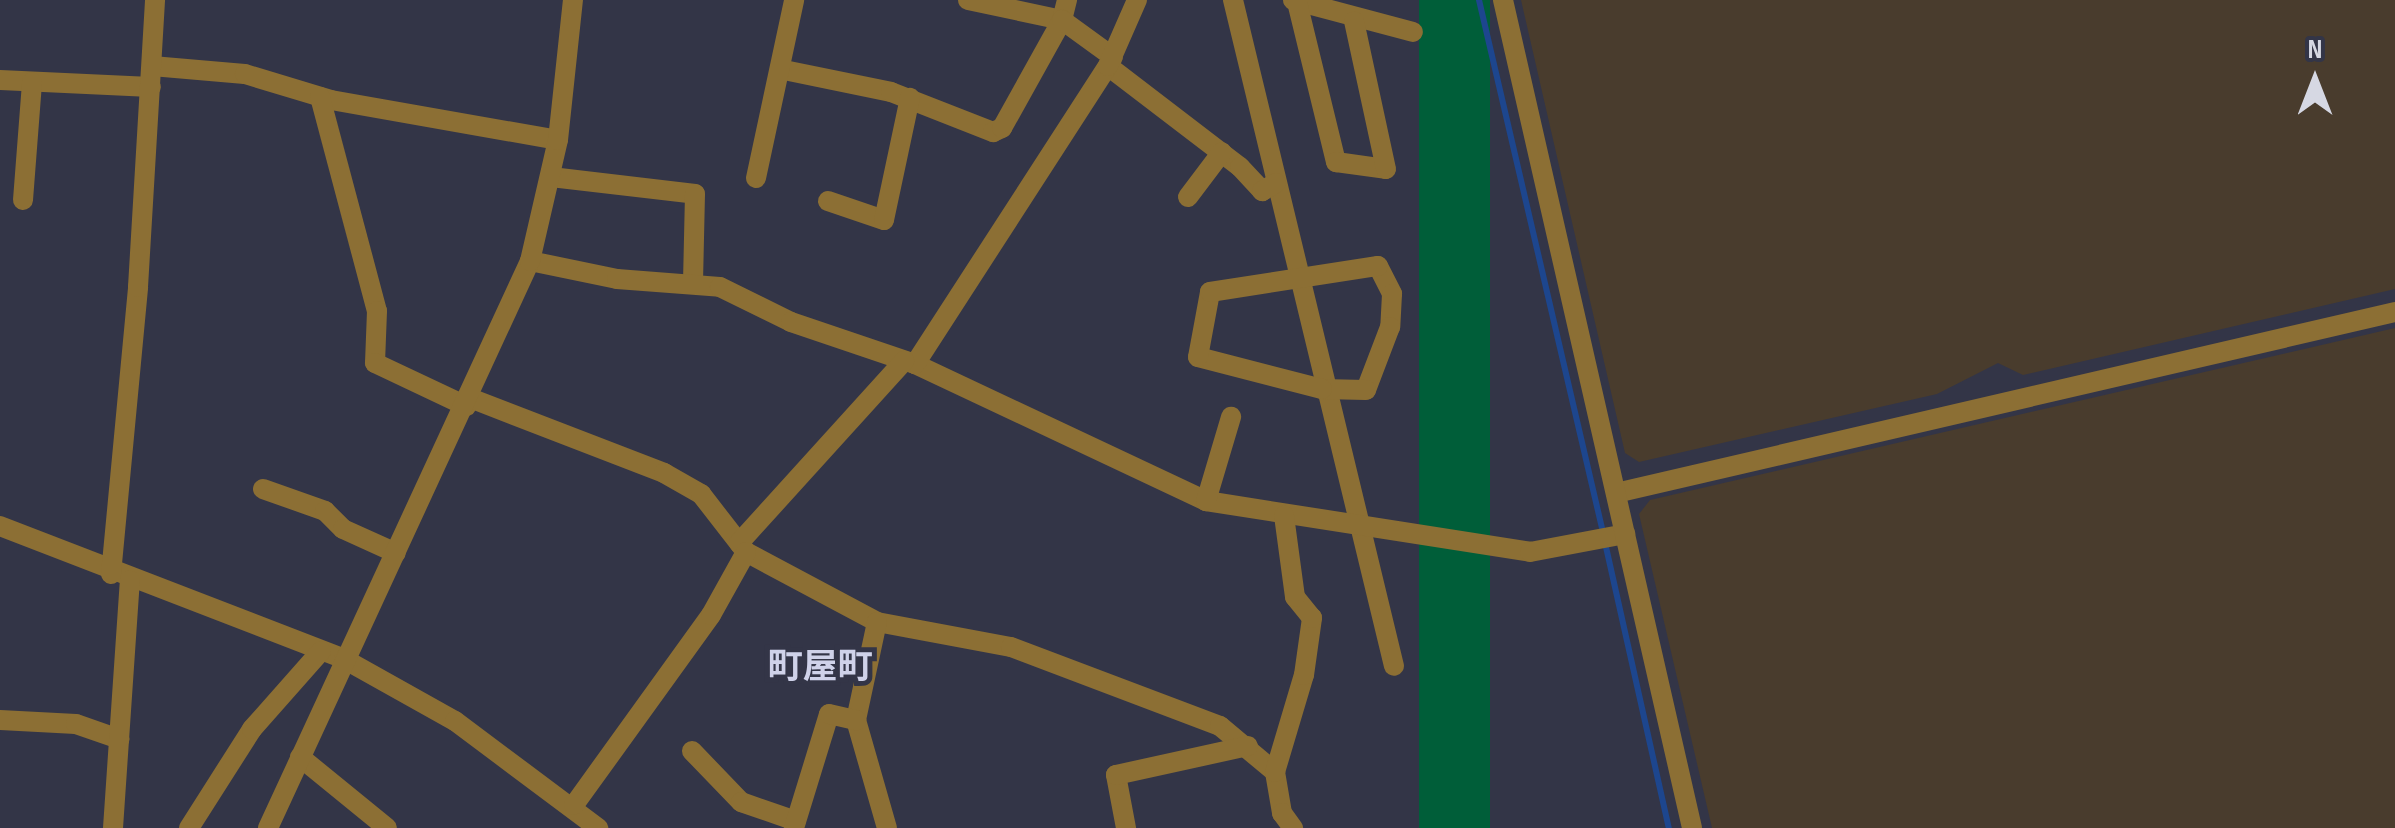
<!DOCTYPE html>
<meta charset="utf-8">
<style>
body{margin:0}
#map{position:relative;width:2395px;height:828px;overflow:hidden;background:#333547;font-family:"Sofia Sans Condensed","Noto Sans JP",sans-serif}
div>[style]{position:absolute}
.industrial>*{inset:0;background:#493c2d}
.green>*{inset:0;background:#005e39;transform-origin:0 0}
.stream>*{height:6px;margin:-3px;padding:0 3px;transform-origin:3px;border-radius:3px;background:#1d468e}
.minor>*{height:20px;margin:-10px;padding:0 10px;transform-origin:10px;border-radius:10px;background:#8c6f34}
.tertiary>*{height:20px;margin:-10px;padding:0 10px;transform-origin:10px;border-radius:10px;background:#8c6f34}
span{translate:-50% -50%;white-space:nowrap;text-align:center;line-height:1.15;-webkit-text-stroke:10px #333547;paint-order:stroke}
.quarter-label{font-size:35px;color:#cfd2e9;font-weight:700}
.north{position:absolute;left:2265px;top:30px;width:100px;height:100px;-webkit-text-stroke:8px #333547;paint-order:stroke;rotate:0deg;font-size:28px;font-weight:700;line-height:40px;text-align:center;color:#d6d8e3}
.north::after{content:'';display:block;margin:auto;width:35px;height:45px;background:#d6d8e3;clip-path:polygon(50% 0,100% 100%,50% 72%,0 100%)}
</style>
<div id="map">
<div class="industrial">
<div style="clip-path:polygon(1521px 0,2395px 0,2395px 289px,2023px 375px,1998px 363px,1937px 394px,1639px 462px,1625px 453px)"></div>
<div style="clip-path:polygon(2395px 328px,2395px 828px,1712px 828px,1639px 514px,1650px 500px)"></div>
</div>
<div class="green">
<div style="left:1419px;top:0;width:71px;height:848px"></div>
</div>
<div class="stream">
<div style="left:1479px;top:0;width:542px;rotate:76.89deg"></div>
<div style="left:1606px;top:547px;width:288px;rotate:77.4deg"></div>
</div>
<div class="minor">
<div style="left:968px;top:0;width:96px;rotate:12deg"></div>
<div style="left:1062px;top:20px;width:21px;rotate:-76deg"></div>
<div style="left:1233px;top:0;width:685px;rotate:76.41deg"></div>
<div style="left:1293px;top:0;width:124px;rotate:14.9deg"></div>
<div style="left:1297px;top:2px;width:165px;rotate:76.3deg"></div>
<div style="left:1336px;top:162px;width:50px;rotate:8deg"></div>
<div style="left:1386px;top:169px;width:151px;rotate:-102.2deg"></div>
<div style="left:152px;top:66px;width:93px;rotate:4.9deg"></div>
<div style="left:245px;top:74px;width:90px;rotate:16.8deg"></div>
<div style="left:331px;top:100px;width:230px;rotate:10deg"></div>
<div style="left:1108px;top:66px;width:166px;rotate:37.4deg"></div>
<div style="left:1240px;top:167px;width:33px;rotate:47deg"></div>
<div style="left:1262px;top:191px;width:16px;rotate:-30deg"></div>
<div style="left:784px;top:70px;width:109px;rotate:11.6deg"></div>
<div style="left:891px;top:92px;width:110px;rotate:21.4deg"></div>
<div style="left:993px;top:132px;width:10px;rotate:-24deg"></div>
<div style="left:1002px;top:128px;width:124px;rotate:-60.9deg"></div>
<div style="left:1062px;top:20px;width:63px;rotate:36deg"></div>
<div style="left:0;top:80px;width:151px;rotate:2.7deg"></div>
<div style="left:320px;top:97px;width:221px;rotate:75.1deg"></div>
<div style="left:377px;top:311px;width:52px;rotate:92.2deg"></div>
<div style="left:375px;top:363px;width:101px;rotate:25.3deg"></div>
<div style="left:551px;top:177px;width:145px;rotate:6.7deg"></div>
<div style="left:695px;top:194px;width:89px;rotate:91.3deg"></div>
<div style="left:756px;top:178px;width:182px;rotate:-77.9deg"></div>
<div style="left:1188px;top:197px;width:56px;rotate:-52.9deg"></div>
<div style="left:23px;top:200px;width:118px;rotate:-85.6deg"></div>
<div style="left:828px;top:201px;width:59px;rotate:18.7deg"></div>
<div style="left:884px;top:220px;width:125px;rotate:-78deg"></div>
<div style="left:530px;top:261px;width:89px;rotate:11.7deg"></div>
<div style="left:617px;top:279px;width:103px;rotate:4.4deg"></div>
<div style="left:720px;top:287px;width:79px;rotate:26.2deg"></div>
<div style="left:791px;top:322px;width:131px;rotate:18.7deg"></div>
<div style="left:915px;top:364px;width:322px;rotate:25.2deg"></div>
<div style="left:1206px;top:501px;width:328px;rotate:8.9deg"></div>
<div style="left:1530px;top:552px;width:97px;rotate:-10.7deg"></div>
<div style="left:1378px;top:266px;width:31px;rotate:63deg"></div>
<div style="left:1392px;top:294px;width:33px;rotate:93deg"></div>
<div style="left:1390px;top:327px;width:67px;rotate:110.9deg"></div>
<div style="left:1366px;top:390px;width:44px;rotate:-178.7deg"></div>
<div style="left:1322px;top:389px;width:128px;rotate:-165.5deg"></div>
<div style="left:1198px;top:357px;width:66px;rotate:-79.5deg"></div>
<div style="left:1210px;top:292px;width:170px;rotate:-8.8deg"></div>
<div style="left:915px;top:364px;width:355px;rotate:-57.1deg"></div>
<div style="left:1108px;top:66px;width:72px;rotate:-66.3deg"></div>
<div style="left:470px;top:398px;width:208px;rotate:21.1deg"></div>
<div style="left:664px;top:473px;width:43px;rotate:29.6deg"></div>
<div style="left:701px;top:494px;width:73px;rotate:52.2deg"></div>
<div style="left:746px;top:552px;width:149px;rotate:28.1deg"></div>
<div style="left:877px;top:622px;width:136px;rotate:10.6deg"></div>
<div style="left:1011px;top:647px;width:223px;rotate:20.7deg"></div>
<div style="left:1220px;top:726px;width:72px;rotate:39.9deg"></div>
<div style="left:1275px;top:772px;width:42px;rotate:80.3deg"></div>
<div style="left:1282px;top:813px;width:19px;rotate:54deg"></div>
<div style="left:263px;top:489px;width:66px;rotate:19.5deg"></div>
<div style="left:325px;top:511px;width:25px;rotate:45deg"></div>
<div style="left:343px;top:529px;width:58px;rotate:24.4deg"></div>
<div style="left:1616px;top:493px;width:800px;rotate:-13.08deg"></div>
<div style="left:1206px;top:501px;width:88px;rotate:-73.4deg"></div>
<div style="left:0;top:526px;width:369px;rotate:21.1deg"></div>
<div style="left:344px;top:659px;width:127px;rotate:29.2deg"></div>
<div style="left:455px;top:721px;width:179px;rotate:36.8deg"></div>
<div style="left:739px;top:543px;width:246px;rotate:-47.8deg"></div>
<div style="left:111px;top:574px;width:288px;rotate:-84.6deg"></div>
<div style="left:138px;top:287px;width:288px;rotate:-86.6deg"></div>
<div style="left:877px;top:622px;width:100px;rotate:102.1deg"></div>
<div style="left:856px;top:720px;width:112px;rotate:74deg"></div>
<div style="left:0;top:720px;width:76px;rotate:3deg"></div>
<div style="left:76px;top:724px;width:46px;rotate:19.2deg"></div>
<div style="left:692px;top:751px;width:71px;rotate:46.1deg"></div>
<div style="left:741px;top:802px;width:58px;rotate:19.1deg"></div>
<div style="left:300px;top:757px;width:112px;rotate:39.2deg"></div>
<div style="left:1275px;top:772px;width:101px;rotate:-73.4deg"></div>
<div style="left:1304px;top:675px;width:58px;rotate:-82deg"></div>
<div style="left:1312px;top:618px;width:27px;rotate:-129deg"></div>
<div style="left:1295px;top:597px;width:82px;rotate:-97.7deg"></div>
<div style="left:574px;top:805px;width:234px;rotate:-54.2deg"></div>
<div style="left:711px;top:615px;width:72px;rotate:-60.9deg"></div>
<div style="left:113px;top:828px;width:248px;rotate:-86.1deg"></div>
<div style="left:189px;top:828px;width:117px;rotate:-57.5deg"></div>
<div style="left:252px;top:729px;width:104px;rotate:-48.5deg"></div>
<div style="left:794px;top:828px;width:119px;rotate:-72.9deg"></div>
<div style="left:829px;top:714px;width:28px;rotate:13deg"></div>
<div style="left:1126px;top:828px;width:54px;rotate:-100.7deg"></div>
<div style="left:1116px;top:775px;width:135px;rotate:-12.4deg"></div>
</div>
<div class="tertiary">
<div style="left:1503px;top:0;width:849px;rotate:77.14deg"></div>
<div style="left:268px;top:828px;width:625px;rotate:-65.2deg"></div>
<div style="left:530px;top:261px;width:124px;rotate:-77deg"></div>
<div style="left:558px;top:140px;width:141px;rotate:-83.9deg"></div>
</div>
<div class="quarter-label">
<span style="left:820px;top:668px">町屋町</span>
</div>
<div class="north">N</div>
</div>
